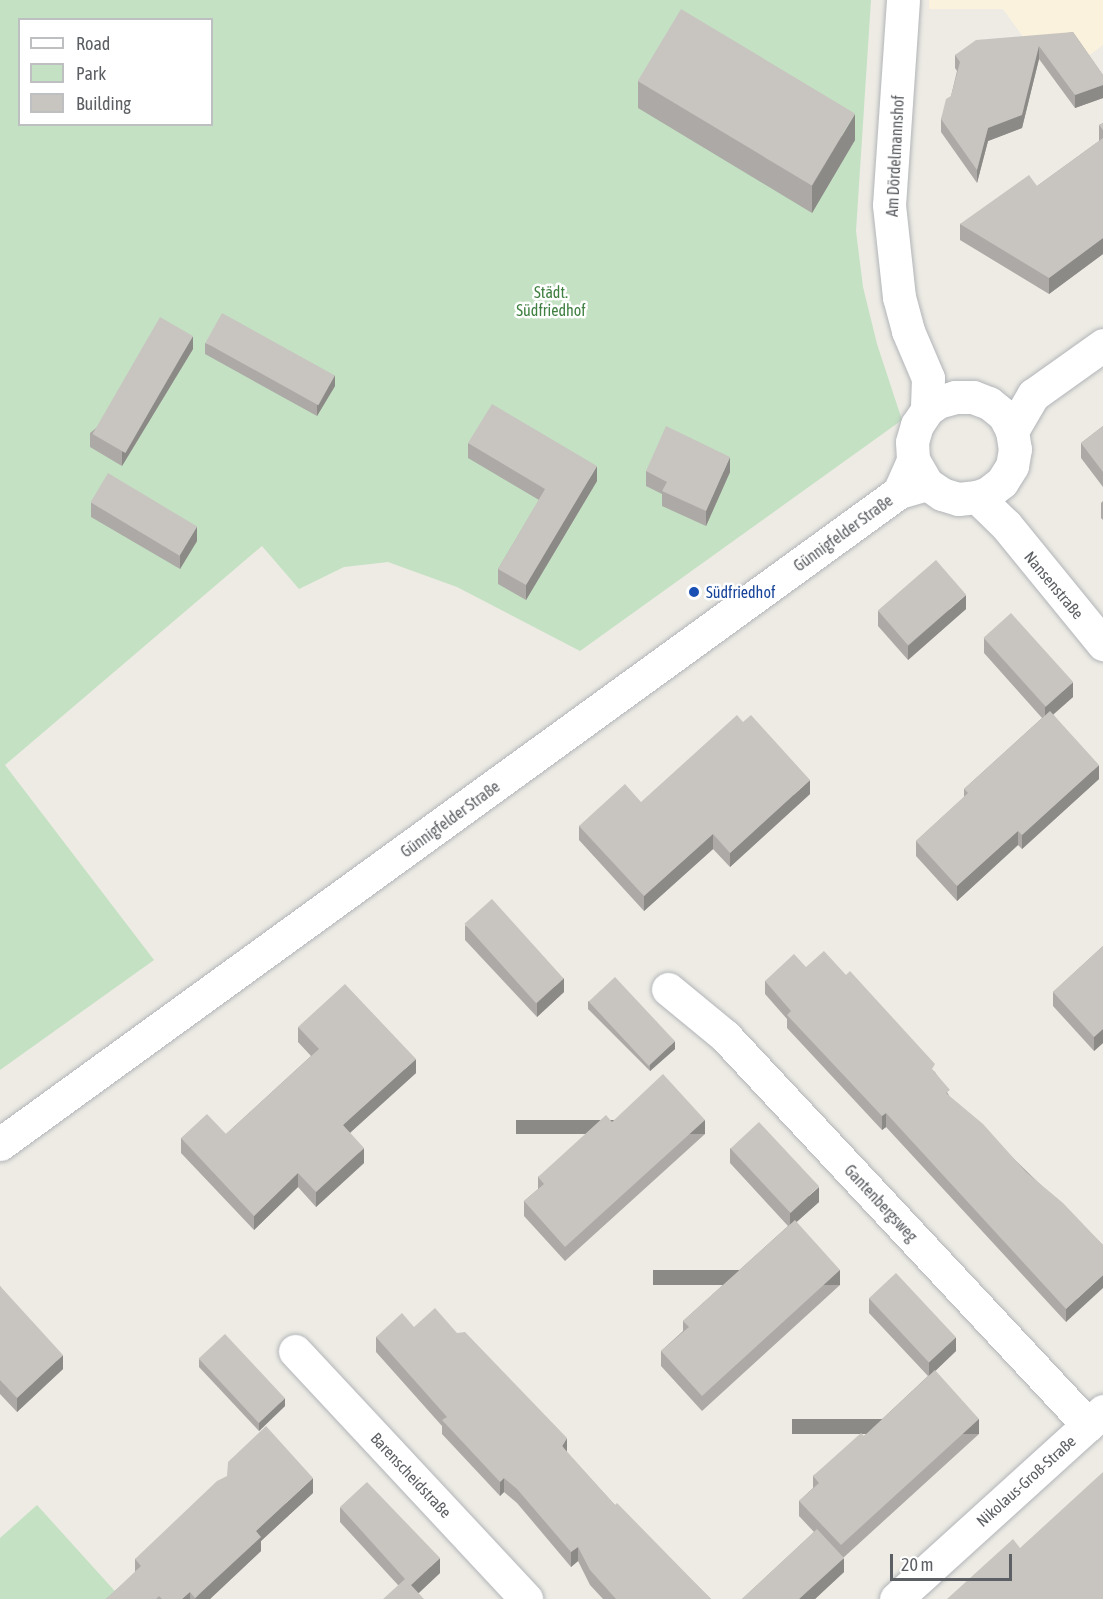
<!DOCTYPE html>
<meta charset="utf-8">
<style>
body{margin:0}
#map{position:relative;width:1103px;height:1599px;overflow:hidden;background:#edebe4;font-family:"Asap Condensed",sans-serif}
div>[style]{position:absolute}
.commercial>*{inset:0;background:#faf2dc}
.green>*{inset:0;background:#c4e1c3}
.roads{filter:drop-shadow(0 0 2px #b1b4b8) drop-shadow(0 0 2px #b1b4b8)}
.street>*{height:33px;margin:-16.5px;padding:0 16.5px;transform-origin:16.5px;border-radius:16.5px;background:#fff}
.secondary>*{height:33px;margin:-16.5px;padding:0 16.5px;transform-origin:16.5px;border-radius:16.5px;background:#fff}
.wall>*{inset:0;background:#aca9a6}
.shaded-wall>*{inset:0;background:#8c8a87;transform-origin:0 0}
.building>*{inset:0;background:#c8c5c1;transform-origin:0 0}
.dots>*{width:16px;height:16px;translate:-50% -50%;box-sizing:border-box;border:3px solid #fff;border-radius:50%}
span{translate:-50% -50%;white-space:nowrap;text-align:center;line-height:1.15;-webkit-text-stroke:5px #fff;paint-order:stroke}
.street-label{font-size:16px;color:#5c5f63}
.park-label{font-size:16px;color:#3f7f40}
.transit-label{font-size:16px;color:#164399}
.left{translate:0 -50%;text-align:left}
.legend{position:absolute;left:18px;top:18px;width:195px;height:108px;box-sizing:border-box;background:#fff;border:2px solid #bebfc1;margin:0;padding:8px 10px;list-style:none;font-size:18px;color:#5c5f63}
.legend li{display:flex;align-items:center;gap:12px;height:30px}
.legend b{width:30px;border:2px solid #bebfc1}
.scale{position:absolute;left:890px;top:1554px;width:122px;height:27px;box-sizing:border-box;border:3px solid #5c5f63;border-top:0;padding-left:8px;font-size:18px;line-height:21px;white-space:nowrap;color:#5c5f63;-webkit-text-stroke:4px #fff;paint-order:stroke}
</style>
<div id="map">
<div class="commercial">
<div style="clip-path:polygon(929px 0,1103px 0,1103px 45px,1055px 81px,1003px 9px,929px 9px)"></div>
</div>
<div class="green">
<div style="clip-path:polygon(evenodd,0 0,871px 0,856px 231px,863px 287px,877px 344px,902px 420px,580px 651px,457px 587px,388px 562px,344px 567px,299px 589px,262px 546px,5px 765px,154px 960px,0 1070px,0 0,20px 20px,212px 20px,212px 124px,20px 124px,20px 20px)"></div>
<div style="clip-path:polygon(37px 1505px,122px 1599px,0 1599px,0 1538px)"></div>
</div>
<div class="roads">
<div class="street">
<div style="left:903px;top:0;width:205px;rotate:93.9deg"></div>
<div style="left:889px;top:205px;width:93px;rotate:83.8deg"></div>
<div style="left:899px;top:297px;width:35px;rotate:75deg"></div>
<div style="left:908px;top:331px;width:51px;rotate:66.9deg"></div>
<div style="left:928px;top:378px;width:32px;rotate:92deg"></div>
<div style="left:977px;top:497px;width:40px;rotate:44deg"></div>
<div style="left:1006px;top:525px;width:154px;rotate:50.8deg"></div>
<div style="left:668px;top:989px;width:74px;rotate:39.5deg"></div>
<div style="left:725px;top:1036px;width:532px;rotate:46.98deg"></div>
<div style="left:295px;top:1351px;width:339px;rotate:47deg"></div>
<div style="left:896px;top:1599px;width:280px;rotate:-42.2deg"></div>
</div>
<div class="secondary">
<div style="left:1012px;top:431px;width:42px;rotate:-59.7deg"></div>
<div style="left:1033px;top:395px;width:86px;rotate:-35.5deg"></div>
<div style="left:899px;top:492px;width:35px;rotate:-66deg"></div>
<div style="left:913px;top:460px;width:18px;rotate:-93deg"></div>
<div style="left:912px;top:442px;width:18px;rotate:-74deg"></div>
<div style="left:917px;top:425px;width:18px;rotate:-56deg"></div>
<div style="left:927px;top:410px;width:14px;rotate:-36deg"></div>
<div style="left:938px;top:402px;width:18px;rotate:-16deg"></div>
<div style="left:955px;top:397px;width:18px"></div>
<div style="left:973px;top:397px;width:17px;rotate:21deg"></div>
<div style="left:989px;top:403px;width:19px;rotate:39deg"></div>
<div style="left:1004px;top:415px;width:18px;rotate:63deg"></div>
<div style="left:1012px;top:431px;width:18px;rotate:81deg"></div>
<div style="left:1015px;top:449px;width:17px;rotate:100deg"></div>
<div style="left:1012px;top:466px;width:19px;rotate:122deg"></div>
<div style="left:1002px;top:482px;width:18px;rotate:142deg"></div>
<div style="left:988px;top:493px;width:12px;rotate:160deg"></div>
<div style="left:977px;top:497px;width:19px;rotate:174deg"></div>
<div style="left:958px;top:499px;width:17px;rotate:-163deg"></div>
<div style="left:942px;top:494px;width:18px;rotate:-146deg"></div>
<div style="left:927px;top:484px;width:28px;rotate:-120deg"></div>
<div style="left:0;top:1144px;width:1111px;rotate:-35.95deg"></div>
<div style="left:899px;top:492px;width:29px;rotate:-16deg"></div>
</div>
</div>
<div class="wall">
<div style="clip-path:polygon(1073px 32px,1103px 75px,1103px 98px,1075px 108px,1039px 59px,1022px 128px,988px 141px,977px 183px,941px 132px,941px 119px,951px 96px,957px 71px,955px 68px,955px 55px)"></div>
<div style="clip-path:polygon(638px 81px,855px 140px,812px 213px,638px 108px)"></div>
<div style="clip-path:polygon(1103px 123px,1103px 254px,1049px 294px,960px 240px,960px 224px,1037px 186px,1099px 141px,1099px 125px)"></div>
<div style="clip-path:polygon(205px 343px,335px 386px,317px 416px,205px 354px)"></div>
<div style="clip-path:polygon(193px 349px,122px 466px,90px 447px,90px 433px)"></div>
<div style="clip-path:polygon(1103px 426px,1103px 487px,1081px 458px,1081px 443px)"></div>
<div style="clip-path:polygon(468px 443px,597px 481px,526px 600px,498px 584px,498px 569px,539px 500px,468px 458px)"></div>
<div style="clip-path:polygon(646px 471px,730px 472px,706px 526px,662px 506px,662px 494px,646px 486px)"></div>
<div style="clip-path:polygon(1103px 501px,1103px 520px,1101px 518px,1101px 503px)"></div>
<div style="clip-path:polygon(91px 502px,197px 541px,180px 569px,91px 517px)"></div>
<div style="clip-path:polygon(966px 609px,908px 660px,878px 626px,878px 611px)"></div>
<div style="clip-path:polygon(984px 638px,1073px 697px,1053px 714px,1099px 779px,1022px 849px,1018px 845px,957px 901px,916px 856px,916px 841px,964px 797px,964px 789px,1042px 718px,984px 653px)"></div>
<div style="clip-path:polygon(810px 794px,730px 867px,713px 849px,644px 911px,579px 840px,579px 826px,641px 802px)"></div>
<div style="clip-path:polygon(465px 925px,564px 992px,537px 1017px,465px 940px)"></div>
<div style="clip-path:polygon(1103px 946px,1103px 1043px,1094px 1051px,1053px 1006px,1053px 992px)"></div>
<div style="clip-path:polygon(806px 967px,935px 1072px,950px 1097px,1103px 1245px,1066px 1322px,886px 1127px,882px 1130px,787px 1028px,787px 1019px,765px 994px,765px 981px)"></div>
<div style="clip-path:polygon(588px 1001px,675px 1049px,650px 1071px,588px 1009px)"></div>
<div style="clip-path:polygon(298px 1027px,416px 1073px,350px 1133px,364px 1163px,316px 1207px,298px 1187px,254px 1230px,181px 1153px,181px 1138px,226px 1134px,311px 1056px,298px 1042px)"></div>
<div style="clip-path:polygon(612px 1122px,705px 1134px,565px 1261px,524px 1216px,524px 1201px,538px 1189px,538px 1177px)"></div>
<div style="clip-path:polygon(730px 1148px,819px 1202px,796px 1222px,840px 1285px,702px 1411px,661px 1366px,661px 1351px,683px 1331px,683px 1321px,788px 1226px,730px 1163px)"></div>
<div style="clip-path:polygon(0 1286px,63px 1369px,17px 1412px,0 1394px)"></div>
<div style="clip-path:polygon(869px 1298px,956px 1351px,935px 1371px,979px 1434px,843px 1558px,844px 1572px,815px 1599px,742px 1599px,814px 1532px,799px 1516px,799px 1501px,813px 1488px,813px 1476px,864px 1436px,928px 1376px,869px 1313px)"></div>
<div style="clip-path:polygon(414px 1327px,567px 1453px,615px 1505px,711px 1599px,603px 1599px,590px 1585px,578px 1561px,571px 1567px,517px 1503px,504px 1492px,500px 1496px,442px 1434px,442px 1426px,376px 1352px,376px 1337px)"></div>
<div style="clip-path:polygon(199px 1359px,285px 1406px,259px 1431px,199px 1367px)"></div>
<div style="clip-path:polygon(313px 1493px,261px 1541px,261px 1551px,210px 1599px,106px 1599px,135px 1573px,135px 1559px)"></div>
<div style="clip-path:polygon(340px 1507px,440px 1573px,419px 1593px,398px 1585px,340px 1522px)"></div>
</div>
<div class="shaded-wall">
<div style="clip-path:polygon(1039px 46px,1039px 59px,1022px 128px,988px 141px,977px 183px,977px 170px,988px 128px)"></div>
<div style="clip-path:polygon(1103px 85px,1103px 98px,1075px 108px,1075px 95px)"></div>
<div style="clip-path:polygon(855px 114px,855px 140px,812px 213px,812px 186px)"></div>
<div style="clip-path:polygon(1103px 238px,1103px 254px,1049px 294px,1049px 278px)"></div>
<div style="clip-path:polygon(193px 336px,193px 349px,122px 466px,122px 452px)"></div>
<div style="clip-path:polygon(335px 375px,335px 386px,317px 416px,317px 405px)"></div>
<div style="clip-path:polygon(730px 457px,730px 472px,706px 526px,706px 511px)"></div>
<div style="clip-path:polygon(597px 466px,597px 481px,526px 600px,526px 585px)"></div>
<div style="clip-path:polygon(197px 526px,197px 541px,180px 569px,180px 554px)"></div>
<div style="clip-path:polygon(966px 595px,966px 609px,908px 660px,908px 646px)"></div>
<div style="clip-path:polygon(1073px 682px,1073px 697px,1045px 722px,1045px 707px)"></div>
<div style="clip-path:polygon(1099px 765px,1099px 779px,1022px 849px,1022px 835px)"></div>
<div style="clip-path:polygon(810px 780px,810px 794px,730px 867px,730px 853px)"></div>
<div style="clip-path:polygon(1018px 831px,1018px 845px,957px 901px,957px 886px)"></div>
<div style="clip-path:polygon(713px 834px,713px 849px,644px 911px,644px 896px)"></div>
<div style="clip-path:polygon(564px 978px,564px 992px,537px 1017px,537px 1003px)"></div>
<div style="clip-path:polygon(1103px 1029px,1103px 1043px,1094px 1051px,1094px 1037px)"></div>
<div style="clip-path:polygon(675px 1041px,675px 1049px,650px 1071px,650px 1064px)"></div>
<div style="clip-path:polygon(416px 1059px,416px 1073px,343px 1139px,343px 1125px)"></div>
<div style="clip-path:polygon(886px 1113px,886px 1127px,882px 1130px,882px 1116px)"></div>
<div style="left:705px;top:1120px;width:14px;height:189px;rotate:90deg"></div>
<div style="clip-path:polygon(364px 1148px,364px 1163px,316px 1207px,316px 1192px)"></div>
<div style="clip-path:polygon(298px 1173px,298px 1187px,254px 1230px,254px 1216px)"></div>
<div style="clip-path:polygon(819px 1187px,819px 1202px,790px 1228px,790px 1213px)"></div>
<div style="left:840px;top:1270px;width:15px;height:187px;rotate:90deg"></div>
<div style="clip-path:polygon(1103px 1275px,1103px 1288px,1066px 1322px,1066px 1309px)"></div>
<div style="clip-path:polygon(956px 1337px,956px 1351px,929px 1377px,929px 1362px)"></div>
<div style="clip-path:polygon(63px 1355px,63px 1369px,17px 1412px,17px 1398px)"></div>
<div style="clip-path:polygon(285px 1398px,285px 1406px,259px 1431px,259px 1423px)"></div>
<div style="left:979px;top:1419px;width:15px;height:187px;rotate:90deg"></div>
<div style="clip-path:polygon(567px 1438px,567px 1453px,562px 1446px)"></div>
<div style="clip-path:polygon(313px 1478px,313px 1493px,261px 1541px,261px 1551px,210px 1599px,195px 1599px,256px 1531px)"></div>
<div style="clip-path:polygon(504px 1478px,504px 1492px,500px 1496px,500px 1482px)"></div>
<div style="clip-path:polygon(578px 1547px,578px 1561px,571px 1567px,571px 1552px)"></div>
<div style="clip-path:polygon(440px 1558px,440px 1573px,412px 1599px,411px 1585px)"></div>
<div style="clip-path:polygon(844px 1558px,844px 1572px,815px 1599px,799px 1599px)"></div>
<div style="clip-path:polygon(190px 1592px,190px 1599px,182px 1599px)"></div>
</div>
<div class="building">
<div style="left:681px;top:9px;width:203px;height:84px;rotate:31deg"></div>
<div style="clip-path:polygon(1073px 32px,1103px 75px,1103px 85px,1075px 95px,1039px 46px,1022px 115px,988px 128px,977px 170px,941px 119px,946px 99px,951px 96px,960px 62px,955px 55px,976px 40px)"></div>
<div style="clip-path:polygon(1103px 123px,1103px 130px,1099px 125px)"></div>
<div style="clip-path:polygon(1103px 138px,1103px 238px,1049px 278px,960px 224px,1029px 175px,1037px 186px)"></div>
<div style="left:222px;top:313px;width:129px;height:34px;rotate:29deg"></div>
<div style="left:160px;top:317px;width:38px;height:135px;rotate:30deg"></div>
<div style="clip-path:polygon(492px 404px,597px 466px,526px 585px,498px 569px,545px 489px,468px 443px)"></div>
<div style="clip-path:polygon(666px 426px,730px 457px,706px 511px,662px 491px,667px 482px,646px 471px)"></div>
<div style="clip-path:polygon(1103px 426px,1103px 472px,1081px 443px)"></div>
<div style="left:108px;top:473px;width:104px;height:34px;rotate:31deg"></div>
<div style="left:936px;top:560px;width:46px;height:77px;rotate:49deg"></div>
<div style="left:1011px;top:613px;width:93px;height:37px;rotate:48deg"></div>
<div style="clip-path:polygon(1050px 711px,1099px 765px,1022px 835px,1018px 831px,957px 886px,916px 841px,968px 793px,964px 789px)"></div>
<div style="clip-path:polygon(737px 715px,743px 722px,751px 715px,810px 780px,730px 853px,713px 834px,644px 896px,579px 826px,625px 784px,641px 802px)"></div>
<div style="left:492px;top:899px;width:107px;height:37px;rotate:48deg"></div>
<div style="clip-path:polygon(1103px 946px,1103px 1029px,1094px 1037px,1053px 992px)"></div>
<div style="clip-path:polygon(824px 951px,846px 975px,850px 971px,935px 1064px,932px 1069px,950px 1090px,946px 1093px,983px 1124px,1026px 1172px,1063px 1203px,1103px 1245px,1103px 1275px,1066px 1309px,886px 1113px,882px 1116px,787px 1015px,791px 1011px,765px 981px,794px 954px,806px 967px)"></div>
<div style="left:615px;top:977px;width:88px;height:36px;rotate:47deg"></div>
<div style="clip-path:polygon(345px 984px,416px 1059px,343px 1125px,364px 1148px,316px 1192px,298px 1173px,254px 1216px,181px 1138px,207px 1114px,226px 1134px,319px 1049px,298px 1027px)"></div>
<div style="clip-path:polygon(663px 1074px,705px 1120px,565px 1247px,524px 1201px,544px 1184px,538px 1177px,606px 1115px,612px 1122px)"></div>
<div style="left:759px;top:1122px;width:88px;height:39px;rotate:47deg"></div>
<div style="clip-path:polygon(795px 1220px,840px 1270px,702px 1396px,661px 1351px,689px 1327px,683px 1321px)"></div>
<div style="left:896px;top:1273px;width:88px;height:37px;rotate:47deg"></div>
<div style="clip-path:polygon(0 1286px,63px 1355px,17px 1398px,0 1380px)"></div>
<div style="clip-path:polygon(435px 1308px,457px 1333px,465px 1332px,567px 1438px,562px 1446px,615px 1505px,617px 1503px,711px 1599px,616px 1599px,590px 1570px,578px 1547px,571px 1552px,517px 1489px,504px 1478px,500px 1482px,442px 1420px,447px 1417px,376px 1337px,402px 1313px,414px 1327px)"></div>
<div style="left:225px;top:1334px;width:88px;height:36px;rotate:47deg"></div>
<div style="clip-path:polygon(935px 1370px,979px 1419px,841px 1545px,799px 1501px,819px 1483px,813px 1476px,861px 1433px,864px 1436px)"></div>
<div style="clip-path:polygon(266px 1426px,313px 1478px,256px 1531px,261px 1537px,195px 1598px,190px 1592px,182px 1599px,162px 1599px,159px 1596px,156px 1599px,106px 1599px,141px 1566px,135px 1559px,217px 1481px,227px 1476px,228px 1462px)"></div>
<div style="clip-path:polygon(1103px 1472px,1103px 1599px,947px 1599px,1013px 1539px,1020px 1548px)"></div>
<div style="clip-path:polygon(367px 1482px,440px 1558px,411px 1585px,424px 1599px,383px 1599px,405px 1579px,340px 1507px)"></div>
<div style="clip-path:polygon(817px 1529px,844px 1558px,799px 1599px,742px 1599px)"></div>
</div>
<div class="dots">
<div style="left:694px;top:592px;background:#1a4fb4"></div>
</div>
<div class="street-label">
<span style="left:895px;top:156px;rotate:-87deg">Am Dördelmannshof</span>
<span style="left:843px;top:533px;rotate:-36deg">Günnigfelder Straße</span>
<span style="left:1054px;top:585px;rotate:50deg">Nansenstraße</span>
<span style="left:450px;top:819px;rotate:-36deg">Günnigfelder Straße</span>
<span style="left:881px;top:1203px;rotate:47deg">Gantenbergsweg</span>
<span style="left:411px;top:1475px;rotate:47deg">Barenscheidstraße</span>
<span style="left:1026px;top:1481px;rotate:-42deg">Nikolaus-Groß-Straße</span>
</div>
<div class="park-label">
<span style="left:551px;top:301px">Städt.<br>Südfriedhof</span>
</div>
<div class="transit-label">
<span class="left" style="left:706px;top:592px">Südfriedhof</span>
</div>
<ul class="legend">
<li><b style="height:8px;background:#fff"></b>Road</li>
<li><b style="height:16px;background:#c4e1c3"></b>Park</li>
<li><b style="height:16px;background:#c8c5c1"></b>Building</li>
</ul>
<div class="scale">20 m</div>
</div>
